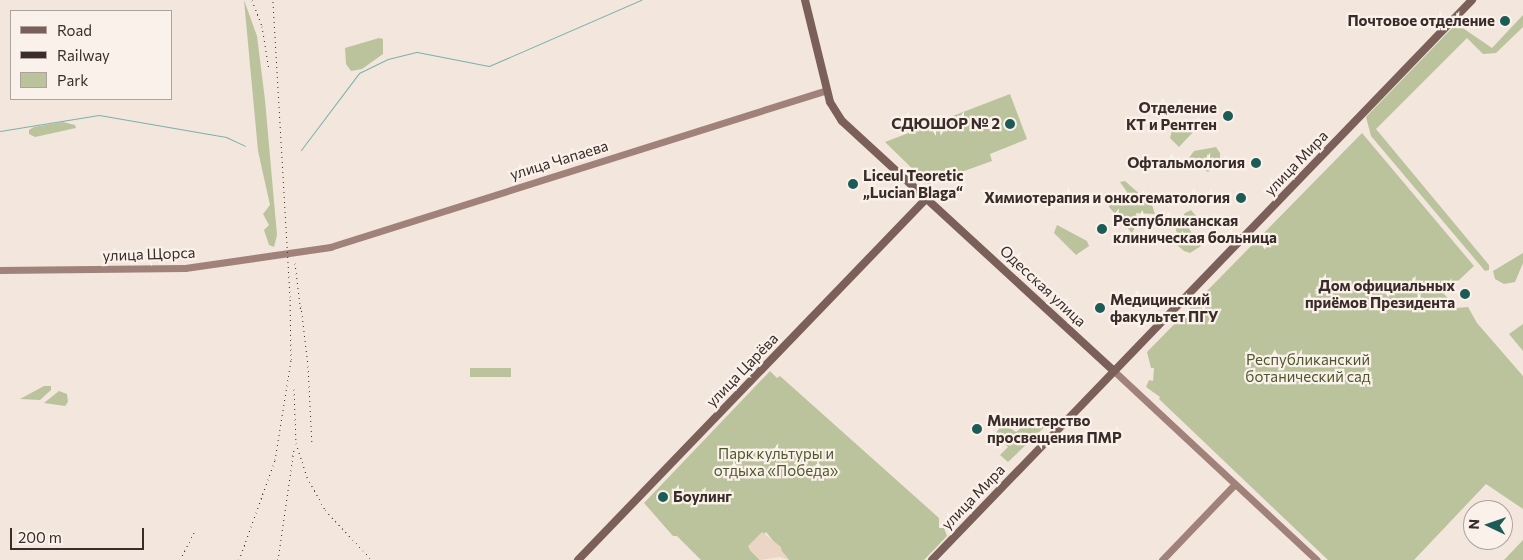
<!DOCTYPE html>
<meta charset="utf-8">
<style>
body{margin:0}
#map{position:relative;width:1523px;height:560px;overflow:hidden;background:#f3e6dd;font-family:Commissioner,sans-serif}
div>[style]{position:absolute}
.green>*{inset:0;background:#bbc39d;transform-origin:0 0}
.plaza>*{inset:0;background:#ebd5c4}
.stream>*{height:1px;margin:-0.5px;padding:0 0.5px;transform-origin:0.5px;border-radius:0.5px;background:#7bb1ac}
.secondary>*{height:7px;margin:-3.5px;padding:0 3.5px;transform-origin:3.5px;border-radius:3.5px;background:#a0827a}
.primary>*{height:8px;margin:-4px;padding:0 4px;transform-origin:4px;border-radius:4px;background:#7b605a}
.rail>*{height:1px;margin-top:-0.5px;transform-origin:0;background:repeating-linear-gradient(90deg,#392c29 0 1px,transparent 0 5px)}
.dots>*{width:14px;height:14px;translate:-50% -50%;box-sizing:border-box;border:2px solid #faf1ea;border-radius:50%}
span{translate:-50% -50%;white-space:nowrap;text-align:center;line-height:1.15;-webkit-text-stroke:4.5px #faf1ea;paint-order:stroke}
.poi-label{font-size:15px;color:#392c29;font-weight:700}
.right{translate:-100% -50%;text-align:right}
.left{translate:0 -50%;text-align:left}
.street-label{font-size:15px;color:#392c29}
.park-label{font-size:15px;color:#4e582c}
.legend{position:absolute;left:10px;top:10px;width:162px;height:90px;box-sizing:border-box;background:#faf1ea;border:1px solid #ada29d;margin:0;padding:6px 9px;list-style:none;font-size:15px;color:#392c29}
.legend li{display:flex;align-items:center;gap:10px;height:25px}
.legend b{width:25px;border:1px solid #ada29d}
.north{position:absolute;left:1463px;top:500px;width:50px;height:50px;box-sizing:border-box;background:#faf1ea;border:1px solid #ada29d;border-radius:50%;rotate:273deg;font-size:14px;font-weight:700;line-height:20px;text-align:center;color:#392c29}
.north::after{content:'';display:block;margin:auto;width:18px;height:22px;background:#1d5b57;clip-path:polygon(50% 0,100% 100%,50% 72%,0 100%)}
.scale{position:absolute;left:10px;top:528px;width:134px;height:22px;box-sizing:border-box;border:2px solid #392c29;border-top:0;padding-left:6px;font-size:15px;line-height:18px;white-space:nowrap;color:#392c29;-webkit-text-stroke:4px #faf1ea;paint-order:stroke}
</style>
<div id="map">
<div class="green">
<div style="clip-path:polygon(244px 0,257px 36px,265px 100px,277px 235px,274px 247px,269px 245px,264px 230px,269px 225px,263px 214px,270px 205px,258px 151px)"></div>
<div style="clip-path:polygon(1523px 15px,1523px 27px,1496px 53px,1483px 54px,1467px 38px,1376px 129px,1489px 265px,1489px 270px,1485px 271px,1371px 136px,1366px 117px,1454px 26px,1457px 24px,1492px 48px)"></div>
<div style="clip-path:polygon(379px 38px,383px 39px,383px 54px,362px 69px,351px 71px,346px 64px,345px 48px)"></div>
<div style="clip-path:polygon(1010px 94px,1027px 139px,990px 154px,992px 161px,928px 184px,885px 142px)"></div>
<div style="clip-path:polygon(63px 122px,75px 125px,76px 128px,35px 137px,29px 134px,29px 130px,34px 127px)"></div>
<div style="clip-path:polygon(1183px 122px,1195px 130px,1179px 147px,1170px 138px,1172px 131px)"></div>
<div style="clip-path:polygon(1362px 133px,1474px 266px,1444px 294px,1457px 308px,1468px 307px,1477px 323px,1523px 376px,1523px 509px,1486px 484px,1414px 560px,1328px 560px,1159px 399px,1160px 397px,1146px 387px,1149px 380px,1153px 381px,1154px 368px,1151px 368px,1147px 352px)"></div>
<div style="clip-path:polygon(1216px 147px,1220px 153px,1220px 161px,1208px 172px,1189px 158px,1194px 151px)"></div>
<div style="clip-path:polygon(1125px 181px,1152px 205px,1155px 214px,1136px 213px,1137px 223px,1132px 233px,1109px 207px,1110px 202px,1122px 204px,1127px 192px,1120px 182px)"></div>
<div style="clip-path:polygon(1191px 210px,1196px 216px,1189px 229px,1201px 246px,1190px 253px,1184px 251px,1162px 232px,1178px 238px,1175px 225px,1185px 213px)"></div>
<div style="clip-path:polygon(1057px 225px,1087px 241px,1089px 246px,1076px 255px,1054px 233px)"></div>
<div style="clip-path:polygon(1523px 253px,1523px 263px,1515px 282px,1504px 284px,1495px 279px,1493px 271px)"></div>
<div style="clip-path:polygon(1523px 324px,1523px 351px,1509px 334px)"></div>
<div style="left:470px;top:368px;width:41px;height:9px"></div>
<div style="clip-path:polygon(770px 371px,777px 378px,780px 376px,939px 518px,939px 528px,944px 528px,947px 536px,924px 560px,789px 560px,766px 532px,750px 550px,760px 560px,701px 560px,677px 536px,673px 536px,644px 503px)"></div>
<div style="clip-path:polygon(44px 386px,51px 386px,51px 390px,40px 400px,20px 399px)"></div>
<div style="clip-path:polygon(59px 391px,67px 394px,68px 402px,65px 406px,44px 403px)"></div>
<div style="clip-path:polygon(1010px 415px,1010px 428px,1016px 432px,1033px 418px,1055px 417px,1008px 462px,1000px 455px,1008px 447px,995px 434px)"></div>
<div style="clip-path:polygon(1523px 540px,1523px 560px,1504px 560px)"></div>
</div>
<div class="plaza">
<div style="clip-path:polygon(762px 532px,781px 547px,782px 552px,789px 560px,780px 557px,760px 560px,750px 550px,748px 546px)"></div>
</div>
<div class="stream">
<div style="left:0;top:131px;width:100px;rotate:-9.2deg"></div>
<div style="left:99px;top:115px;width:129px;rotate:9.8deg"></div>
<div style="left:226px;top:137px;width:21px;rotate:25deg"></div>
<div style="left:301px;top:150px;width:96px;rotate:-53deg"></div>
<div style="left:359px;top:73px;width:32px;rotate:-26deg"></div>
<div style="left:388px;top:59px;width:30px;rotate:-14deg"></div>
<div style="left:417px;top:52px;width:73px;rotate:11deg"></div>
<div style="left:489px;top:66px;width:166px;rotate:-23.5deg"></div>
</div>
<div class="secondary">
<div style="left:0;top:270px;width:185px;rotate:-0.6deg"></div>
<div style="left:185px;top:268px;width:147px;rotate:-8.2deg"></div>
<div style="left:330px;top:247px;width:521px;rotate:-17.53deg"></div>
<div style="left:1114px;top:371px;width:277px;rotate:43deg"></div>
<div style="left:1162px;top:560px;width:105px;rotate:-46.2deg"></div>
</div>
<div class="primary">
<div style="left:805px;top:0;width:105px;rotate:76.2deg"></div>
<div style="left:830px;top:102px;width:22px;rotate:58deg"></div>
<div style="left:842px;top:121px;width:369px;rotate:42.6deg"></div>
<div style="left:578px;top:560px;width:501px;rotate:-46.05deg"></div>
<div style="left:932px;top:560px;width:778px;rotate:-46.04deg"></div>
</div>
<div class="rail">
<div style="left:252px;top:0;width:28px;rotate:69deg"></div>
<div style="left:262px;top:26px;width:45px;rotate:81deg"></div>
<div style="left:295px;top:263px;width:50px;rotate:83.2deg"></div>
<div style="left:301px;top:306px;width:60px;rotate:83.3deg"></div>
<div style="left:308px;top:366px;width:79px;rotate:87.1deg"></div>
<div style="left:294px;top:389px;width:54px;rotate:87.9deg"></div>
<div style="left:296px;top:443px;width:36px;rotate:72deg"></div>
<div style="left:307px;top:477px;width:38px;rotate:61deg"></div>
<div style="left:325px;top:510px;width:69px;rotate:46.8deg"></div>
<div style="left:180px;top:560px;width:31px;rotate:-63deg"></div>
<div style="left:239px;top:560px;width:106px;rotate:-70.2deg"></div>
<div style="left:275px;top:460px;width:101px;rotate:-80.9deg"></div>
<div style="left:291px;top:360px;width:63px;rotate:-90.9deg"></div>
<div style="left:290px;top:297px;width:297px;rotate:-93.3deg"></div>
<div style="left:278px;top:560px;width:112px;rotate:-81.8deg"></div>
</div>
<div class="dots">
<div style="left:1505px;top:21px;background:#1d5b57"></div>
<div style="left:1228px;top:116px;background:#1d5b57"></div>
<div style="left:1010px;top:124px;background:#1d5b57"></div>
<div style="left:1256px;top:163px;background:#1d5b57"></div>
<div style="left:853px;top:184px;background:#1d5b57"></div>
<div style="left:1241px;top:198px;background:#1d5b57"></div>
<div style="left:1102px;top:229px;background:#1d5b57"></div>
<div style="left:1465px;top:294px;background:#1d5b57"></div>
<div style="left:1100px;top:308px;background:#1d5b57"></div>
<div style="left:977px;top:429px;background:#1d5b57"></div>
<div style="left:663px;top:497px;background:#1d5b57"></div>
</div>
<div class="poi-label">
<span class="right" style="left:1495px;top:21px">Почтовое отделение</span>
<span class="right" style="left:1217px;top:116px">Отделение<br>КТ и Рентген</span>
<span class="right" style="left:1000px;top:124px">СДЮШОР № 2</span>
<span class="right" style="left:1245px;top:163px">Офтальмология</span>
<span class="left" style="left:863px;top:184px">Liceul Teoretic<br>„Lucian Blaga“</span>
<span class="right" style="left:1230px;top:198px">Химиотерапия и онкогематология</span>
<span class="left" style="left:1113px;top:229px">Республиканская<br>клиническая больница</span>
<span class="right" style="left:1455px;top:294px">Дом официальных<br>приёмов Президента</span>
<span class="left" style="left:1110px;top:308px">Медицинский<br>факультет ПГУ</span>
<span class="left" style="left:987px;top:429px">Министерство<br>просвещения ПМР</span>
<span class="left" style="left:673px;top:497px">Боулинг</span>
</div>
<div class="street-label">
<span style="left:559px;top:160px;rotate:-17deg">улица Чапаева</span>
<span style="left:1296px;top:163px;rotate:-46deg">улица Мира</span>
<span style="left:149px;top:254px;rotate:-2deg">улица Щорса</span>
<span style="left:1043px;top:286px;rotate:43deg">Одесская улица</span>
<span style="left:742px;top:370px;rotate:-46deg">улица Царёва</span>
<span style="left:973px;top:497px;rotate:-46deg">улица Мира</span>
</div>
<div class="park-label">
<span style="left:1308px;top:368px">Республиканский<br>ботанический сад</span>
<span style="left:776px;top:462px">Парк культуры и<br>отдыха «Победа»</span>
</div>
<ul class="legend">
<li><b style="height:6px;background:#7b605a"></b>Road</li>
<li><b style="height:6px;background:#392c29"></b>Railway</li>
<li><b style="height:14px;background:#bbc39d"></b>Park</li>
</ul>
<div class="north">N</div>
<div class="scale">200 m</div>
</div>
